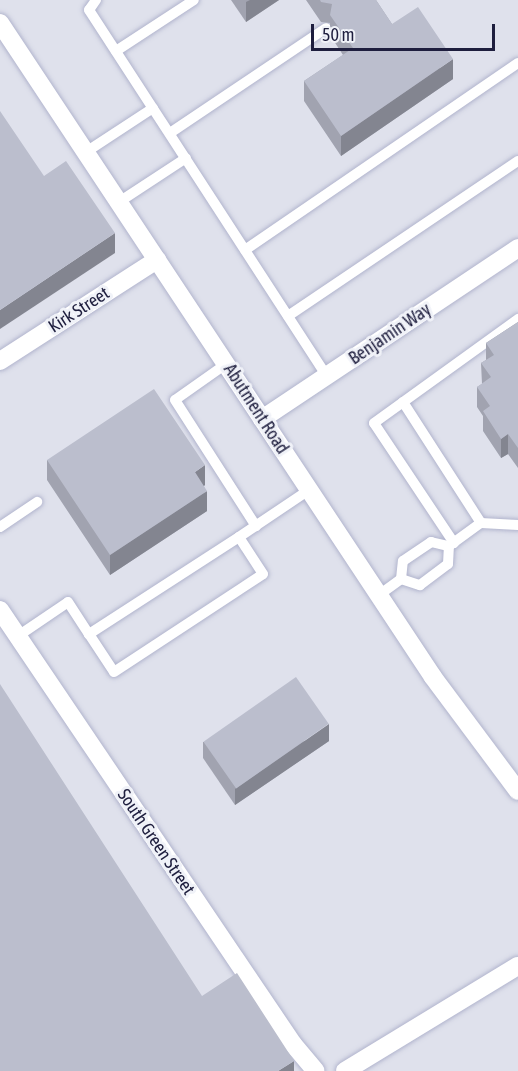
<!DOCTYPE html>
<style>
body{margin:0}
#map{position:relative;width:518px;height:1071px;overflow:hidden;background:#dfe1ec;font-family:"Asap Condensed",sans-serif}
div>[style]{position:absolute}
.roads{filter:drop-shadow(0 0 2px #b1b4cd) drop-shadow(0 0 2px #b1b4cd)}
.lane>*{height:10px;margin:-5px;padding:0 5px;transform-origin:5px;border-radius:5px;background:#fff}
.street>*{height:18px;margin:-9px;padding:0 9px;transform-origin:9px;border-radius:9px;background:#fff}
.secondary>*{height:18px;margin:-9px;padding:0 9px;transform-origin:9px;border-radius:9px;background:#fff}
.wall>*{inset:0;background:#a1a3b0}
.shaded-wall>*{inset:0;background:#838590}
.building>*{inset:0;background:#bbbecd;transform-origin:0 0}
span{translate:-50% -50%;white-space:nowrap;text-align:center;line-height:1.15;-webkit-text-stroke:6px #f0f2f8;paint-order:stroke}
.street-label{font-size:18px;color:#1e1e3e}
.scale{position:absolute;left:311px;top:24px;width:184px;height:27px;box-sizing:border-box;border:3px solid #1e1e3e;border-top:0;padding-left:8px;font-size:18px;line-height:21px;white-space:nowrap;color:#1e1e3e;-webkit-text-stroke:4px #f0f2f8;paint-order:stroke}
</style>
<div id="map">
<div class="roads">
<div class="lane">
<div style="left:96px;top:0;width:12px;rotate:125deg"></div>
<div style="left:89px;top:10px;width:437px;rotate:57deg"></div>
<div style="left:116px;top:51px;width:93px;rotate:-33.2deg"></div>
<div style="left:170px;top:133px;width:188px;rotate:-33.9deg"></div>
<div style="left:86px;top:152px;width:80px;rotate:-33.3deg"></div>
<div style="left:119px;top:202px;width:80px;rotate:-33.3deg"></div>
<div style="left:245px;top:250px;width:331px;rotate:-34.4deg"></div>
<div style="left:288px;top:316px;width:277px;rotate:-34deg"></div>
<div style="left:226px;top:364px;width:62px;rotate:144.8deg"></div>
<div style="left:175px;top:400px;width:150px;rotate:57.3deg"></div>
<div style="left:403px;top:402px;width:144px;rotate:57.2deg"></div>
<div style="left:0;top:527px;width:45px;rotate:-34deg"></div>
<div style="left:239px;top:537px;width:84px;rotate:-33.9deg"></div>
<div style="left:454px;top:543px;width:144px;rotate:-123.7deg"></div>
<div style="left:374px;top:423px;width:178px;rotate:-35.8deg"></div>
<div style="left:401px;top:579px;width:20px;rotate:18deg"></div>
<div style="left:420px;top:585px;width:35px;rotate:-37deg"></div>
<div style="left:448px;top:564px;width:18px;rotate:-87deg"></div>
<div style="left:379px;top:595px;width:27px;rotate:-36deg"></div>
<div style="left:401px;top:579px;width:18px;rotate:-84deg"></div>
<div style="left:403px;top:561px;width:34px;rotate:-34deg"></div>
<div style="left:431px;top:542px;width:18px;rotate:13deg"></div>
<div style="left:449px;top:546px;width:39px;rotate:-36deg"></div>
<div style="left:481px;top:523px;width:37px;rotate:3deg"></div>
<div style="left:18px;top:636px;width:60px;rotate:-34.2deg"></div>
<div style="left:68px;top:602px;width:38px;rotate:57deg"></div>
<div style="left:89px;top:634px;width:45px;rotate:56.7deg"></div>
<div style="left:114px;top:672px;width:178px;rotate:-33.3deg"></div>
<div style="left:263px;top:574px;width:44px;rotate:-123deg"></div>
<div style="left:239px;top:537px;width:179px;rotate:147.1deg"></div>
</div>
<div class="street">
<div style="left:0;top:361px;width:187px;rotate:-32.8deg"></div>
<div style="left:262px;top:419px;width:308px;rotate:-33.7deg"></div>
<div style="left:0;top:610px;width:524px;rotate:55.98deg"></div>
<div style="left:293px;top:1044px;width:35px;rotate:50deg"></div>
<div style="left:345px;top:1071px;width:202px;rotate:-31.3deg"></div>
</div>
<div class="secondary">
<div style="left:0;top:23px;width:784px;rotate:56.49deg"></div>
<div style="left:433px;top:677px;width:142px;rotate:53.3deg"></div>
</div>
</div>
<div class="wall">
<div style="clip-path:polygon(231px 0,279px 0,246px 22px)"></div>
<div style="clip-path:polygon(306px 0,376px 0,392px 24px,453px 79px,341px 156px,304px 101px,304px 81px,343px 55px,330px 35px,330px 23px,321px 22px)"></div>
<div style="clip-path:polygon(518px 322px,518px 468px,508px 454px,501px 458px,483px 431px,483px 416px,477px 407px,477px 387px,482px 384px,481px 363px,486px 360px,486px 343px)"></div>
<div style="clip-path:polygon(47px 460px,205px 485px,204px 486px,207px 511px,110px 575px,47px 480px)"></div>
<div style="clip-path:polygon(329px 741px,235px 805px,203px 758px,203px 742px)"></div>
</div>
<div class="shaded-wall">
<div style="clip-path:polygon(250px 0,279px 0,246px 22px,246px 2px)"></div>
<div style="clip-path:polygon(453px 59px,453px 79px,341px 156px,341px 136px)"></div>
<div style="clip-path:polygon(115px 233px,115px 253px,0 329px,0 310px)"></div>
<div style="clip-path:polygon(508px 434px,508px 454px,501px 458px,501px 439px)"></div>
<div style="clip-path:polygon(205px 465px,205px 485px,195px 492px,195px 472px)"></div>
<div style="clip-path:polygon(207px 491px,207px 511px,110px 575px,110px 555px)"></div>
<div style="clip-path:polygon(329px 724px,329px 741px,235px 805px,235px 789px)"></div>
<div style="clip-path:polygon(294px 1061px,294px 1071px,278px 1071px)"></div>
</div>
<div class="building">
<div style="clip-path:polygon(320px 0,376px 0,392px 24px,418px 7px,453px 59px,341px 136px,304px 81px,353px 48px,330px 15px,332px 4px,321px 2px)"></div>
<div style="clip-path:polygon(0 111px,44px 176px,66px 161px,115px 233px,0 310px)"></div>
<div style="clip-path:polygon(518px 322px,518px 448px,508px 434px,501px 439px,483px 411px,490px 406px,477px 387px,491px 377px,481px 363px,494px 355px,486px 343px)"></div>
<div style="clip-path:polygon(154px 389px,205px 465px,195px 472px,207px 491px,110px 555px,47px 460px)"></div>
<div style="left:296px;top:677px;width:57px;height:113px;rotate:55deg"></div>
<div style="clip-path:polygon(0 684px,202px 996px,237px 973px,294px 1061px,278px 1071px,0 1071px)"></div>
</div>
<div class="street-label">
<span style="left:79px;top:310px;rotate:-33deg">Kirk Street</span>
<span style="left:390px;top:334px;rotate:-34deg">Benjamin Way</span>
<span style="left:256px;top:409px;rotate:57deg">Abutment Road</span>
<span style="left:156px;top:842px;rotate:56deg">South Green Street</span>
</div>
<div class="scale">50 m</div>
</div>
